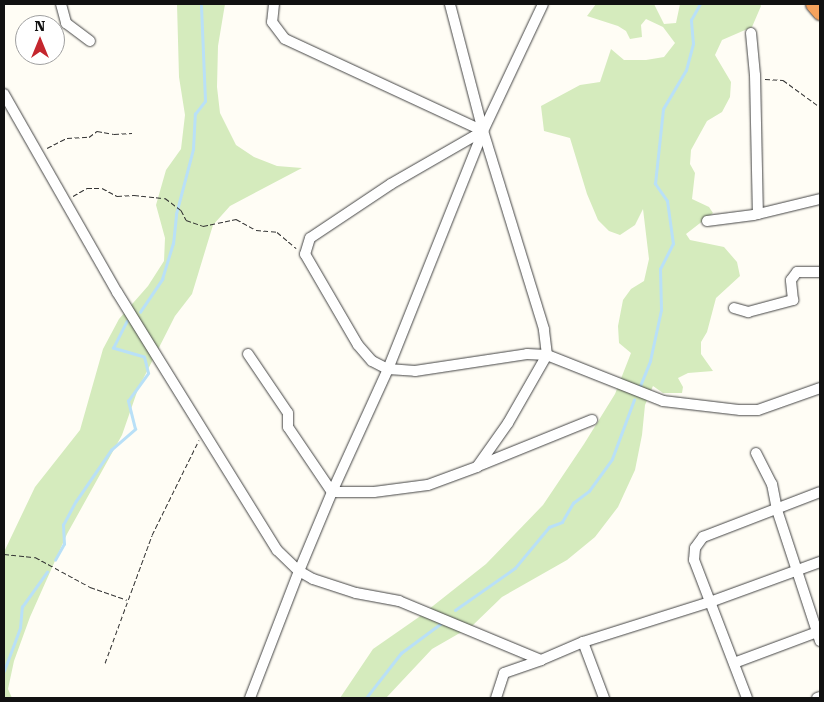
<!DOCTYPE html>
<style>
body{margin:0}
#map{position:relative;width:824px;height:702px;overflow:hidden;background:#fffdf5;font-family:"Roboto Serif",serif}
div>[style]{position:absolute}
.green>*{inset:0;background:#d5ebbd}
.stream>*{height:2.5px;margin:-1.25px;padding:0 1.25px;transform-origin:1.25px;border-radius:1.25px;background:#b9e0f7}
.path>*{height:1px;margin-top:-0.5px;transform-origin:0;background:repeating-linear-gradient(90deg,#333 0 5px,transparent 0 7.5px)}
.roads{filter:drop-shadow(0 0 1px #444) drop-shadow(0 0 1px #444)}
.minor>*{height:10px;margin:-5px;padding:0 5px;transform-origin:5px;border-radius:5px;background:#fff}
.highway>*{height:15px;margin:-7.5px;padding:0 7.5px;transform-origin:7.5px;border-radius:7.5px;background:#f5a25d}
span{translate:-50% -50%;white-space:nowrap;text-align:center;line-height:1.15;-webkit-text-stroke:5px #fff;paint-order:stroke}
.frame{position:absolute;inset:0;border:5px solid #111;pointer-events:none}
.north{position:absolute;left:15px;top:15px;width:50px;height:50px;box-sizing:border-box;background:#fff;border:1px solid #a0a0a0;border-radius:50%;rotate:0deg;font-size:14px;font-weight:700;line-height:20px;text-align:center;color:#111}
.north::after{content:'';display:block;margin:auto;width:18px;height:22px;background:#c4262e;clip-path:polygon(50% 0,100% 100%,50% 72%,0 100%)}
</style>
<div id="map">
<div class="green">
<div style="clip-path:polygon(177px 4px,225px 4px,218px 46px,217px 87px,220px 113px,236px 145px,254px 157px,277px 166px,302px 168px,230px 206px,213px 225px,192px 294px,175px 316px,138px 389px,122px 435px,67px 534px,30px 617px,14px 661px,8px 689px,12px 698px,4px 698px,4px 552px,35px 487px,80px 430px,103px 349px,119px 319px,148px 286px,164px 261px,165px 238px,156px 205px,166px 170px,181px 149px,185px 115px,179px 77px)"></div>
<div style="clip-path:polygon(596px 4px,654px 4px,664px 24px,676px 23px,680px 4px,760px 4px,761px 6px,752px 27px,722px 40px,715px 55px,731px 82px,730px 97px,722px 112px,707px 121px,691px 150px,690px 164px,695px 173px,692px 199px,709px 207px,713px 213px,686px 234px,690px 240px,724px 247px,737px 262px,740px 276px,716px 298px,707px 332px,701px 342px,701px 354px,713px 371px,688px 373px,678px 378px,683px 387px,682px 393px,663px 393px,653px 386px,645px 405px,642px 435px,635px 470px,618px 507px,595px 537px,567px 560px,502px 597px,472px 626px,432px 649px,386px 698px,340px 698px,373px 649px,419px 617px,486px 564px,543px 505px,584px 444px,615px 394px,631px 353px,619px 343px,618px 326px,623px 300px,631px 289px,644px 281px,649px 259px,643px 209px,635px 225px,620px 235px,609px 231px,598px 220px,587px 194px,570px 138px,544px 131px,541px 106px,580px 85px,600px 82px,611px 49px,624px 60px,646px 60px,664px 57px,675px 43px,663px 27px,646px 19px,641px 25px,642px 37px,630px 39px,626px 31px,618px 26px,587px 16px)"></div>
</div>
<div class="stream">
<div style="left:140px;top:312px;width:40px;rotate:-56deg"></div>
<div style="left:162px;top:279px;width:37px;rotate:-73deg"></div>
<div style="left:173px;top:244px;width:30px;rotate:-84deg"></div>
<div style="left:176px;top:214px;width:67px;rotate:-75.3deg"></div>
<div style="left:193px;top:149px;width:35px;rotate:-87deg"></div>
<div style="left:195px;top:114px;width:16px;rotate:-52deg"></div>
<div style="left:205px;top:101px;width:97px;rotate:-92.4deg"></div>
<div style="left:640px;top:386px;width:27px;rotate:-68deg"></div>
<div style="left:650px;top:361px;width:52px;rotate:-77.8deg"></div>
<div style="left:661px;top:310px;width:41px;rotate:-91.4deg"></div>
<div style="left:660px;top:269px;width:28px;rotate:-63deg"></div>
<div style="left:673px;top:244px;width:43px;rotate:-97.9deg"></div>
<div style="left:667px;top:201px;width:21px;rotate:-125deg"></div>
<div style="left:655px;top:184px;width:75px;rotate:-83.9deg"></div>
<div style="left:663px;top:109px;width:45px;rotate:-59.5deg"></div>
<div style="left:686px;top:70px;width:27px;rotate:-75deg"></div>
<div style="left:693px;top:44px;width:24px;rotate:-95deg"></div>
<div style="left:691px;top:20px;width:18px;rotate:-61deg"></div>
<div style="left:55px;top:560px;width:18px;rotate:-61deg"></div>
<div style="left:64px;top:544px;width:19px;rotate:-93deg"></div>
<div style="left:63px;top:525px;width:27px;rotate:-62deg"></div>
<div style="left:76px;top:501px;width:62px;rotate:-55.5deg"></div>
<div style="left:111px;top:450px;width:32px;rotate:-41deg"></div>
<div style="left:135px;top:429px;width:29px;rotate:-104deg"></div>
<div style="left:128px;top:401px;width:34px;rotate:-54deg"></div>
<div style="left:148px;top:373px;width:16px;rotate:-104deg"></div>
<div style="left:144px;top:357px;width:32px;rotate:-164deg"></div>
<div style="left:113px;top:348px;width:30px;rotate:-63deg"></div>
<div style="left:455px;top:610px;width:73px;rotate:-35deg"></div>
<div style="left:515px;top:568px;width:53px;rotate:-50.3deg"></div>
<div style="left:549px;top:527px;width:14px;rotate:-21deg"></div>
<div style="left:562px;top:522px;width:22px;rotate:-60deg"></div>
<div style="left:573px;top:503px;width:20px;rotate:-37deg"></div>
<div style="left:589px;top:491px;width:39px;rotate:-54deg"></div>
<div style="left:612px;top:459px;width:63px;rotate:-69.6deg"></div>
<div style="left:4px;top:671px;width:46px;rotate:-69.6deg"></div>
<div style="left:20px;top:628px;width:21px;rotate:-85deg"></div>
<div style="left:22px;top:607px;width:43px;rotate:-54.5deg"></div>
<div style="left:366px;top:698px;width:57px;rotate:-52.1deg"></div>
<div style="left:401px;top:653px;width:49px;rotate:-36.6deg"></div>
</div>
<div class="path">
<div style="left:765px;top:79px;width:18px;rotate:3deg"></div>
<div style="left:783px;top:80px;width:46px;rotate:36.1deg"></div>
<div style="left:47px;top:148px;width:22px;rotate:-27deg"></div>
<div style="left:67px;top:138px;width:22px;rotate:-3deg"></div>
<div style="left:89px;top:137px;width:10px;rotate:-37deg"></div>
<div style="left:97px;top:131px;width:17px;rotate:10deg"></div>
<div style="left:114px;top:134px;width:18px;rotate:-3deg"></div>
<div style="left:73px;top:196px;width:16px;rotate:-30deg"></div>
<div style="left:87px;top:188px;width:15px"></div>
<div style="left:102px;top:188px;width:17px;rotate:28deg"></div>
<div style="left:117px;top:196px;width:17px;rotate:-3deg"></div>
<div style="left:134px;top:195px;width:31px;rotate:6deg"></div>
<div style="left:165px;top:198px;width:20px;rotate:37deg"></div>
<div style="left:181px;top:210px;width:11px;rotate:63deg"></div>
<div style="left:186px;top:220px;width:18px;rotate:19deg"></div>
<div style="left:203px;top:226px;width:34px;rotate:-12deg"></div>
<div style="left:236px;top:219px;width:23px;rotate:29deg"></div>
<div style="left:256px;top:230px;width:21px;rotate:5deg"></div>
<div style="left:277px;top:232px;width:25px;rotate:40deg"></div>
<div style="left:4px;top:554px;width:31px;rotate:6deg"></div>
<div style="left:35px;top:557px;width:63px;rotate:28.6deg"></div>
<div style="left:90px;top:587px;width:39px;rotate:19deg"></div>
<div style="left:105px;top:663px;width:136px;rotate:-69.8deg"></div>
<div style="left:152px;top:535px;width:106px;rotate:-63.7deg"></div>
</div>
<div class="roads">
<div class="minor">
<div style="left:61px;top:4px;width:20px;rotate:75deg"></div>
<div style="left:66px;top:23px;width:30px;rotate:37deg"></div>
<div style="left:274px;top:4px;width:18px;rotate:96deg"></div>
<div style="left:272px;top:22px;width:21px;rotate:53deg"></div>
<div style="left:285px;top:39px;width:218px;rotate:24.9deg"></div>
<div style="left:751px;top:33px;width:42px;rotate:84.6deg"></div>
<div style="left:755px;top:75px;width:139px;rotate:88.8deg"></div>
<div style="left:4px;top:94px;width:228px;rotate:60.3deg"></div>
<div style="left:117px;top:292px;width:304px;rotate:58.2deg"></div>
<div style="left:277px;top:550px;width:30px;rotate:44deg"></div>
<div style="left:299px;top:571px;width:16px;rotate:30deg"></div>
<div style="left:313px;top:579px;width:45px;rotate:18deg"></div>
<div style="left:356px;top:593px;width:44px;rotate:10.5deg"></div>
<div style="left:399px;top:601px;width:154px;rotate:22.6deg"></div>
<div style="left:541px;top:660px;width:46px;rotate:-23.2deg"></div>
<div style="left:583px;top:642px;width:133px;rotate:-17.5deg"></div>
<div style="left:710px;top:602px;width:117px;rotate:-20deg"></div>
<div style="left:483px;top:131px;width:106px;rotate:150.1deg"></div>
<div style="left:391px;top:184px;width:97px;rotate:146.3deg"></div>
<div style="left:310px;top:238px;width:17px;rotate:107deg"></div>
<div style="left:305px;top:254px;width:105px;rotate:59.8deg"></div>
<div style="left:358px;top:345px;width:21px;rotate:49deg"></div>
<div style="left:372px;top:361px;width:18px;rotate:27deg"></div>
<div style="left:388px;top:369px;width:27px;rotate:4deg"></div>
<div style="left:415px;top:371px;width:113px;rotate:-8.6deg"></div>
<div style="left:527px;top:354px;width:20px;rotate:3deg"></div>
<div style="left:547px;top:355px;width:125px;rotate:21.6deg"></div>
<div style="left:663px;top:401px;width:78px;rotate:6.7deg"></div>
<div style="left:740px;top:410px;width:18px"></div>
<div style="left:758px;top:410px;width:66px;rotate:-19.5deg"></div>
<div style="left:707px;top:221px;width:47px;rotate:-7.3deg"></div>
<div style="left:754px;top:215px;width:68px;rotate:-13.6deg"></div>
<div style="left:734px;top:308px;width:15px;rotate:16deg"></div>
<div style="left:748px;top:312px;width:47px;rotate:-14.9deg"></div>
<div style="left:793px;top:300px;width:20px;rotate:-96deg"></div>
<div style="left:791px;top:280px;width:10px;rotate:-53deg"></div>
<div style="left:797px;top:272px;width:23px"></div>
<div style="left:248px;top:354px;width:71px;rotate:55.9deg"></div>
<div style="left:288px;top:413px;width:14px;rotate:90deg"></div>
<div style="left:288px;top:427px;width:78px;rotate:55.9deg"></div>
<div style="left:332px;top:492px;width:42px"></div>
<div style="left:374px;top:492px;width:54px;rotate:-7.4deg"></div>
<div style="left:428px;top:485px;width:52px;rotate:-20.2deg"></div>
<div style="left:477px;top:467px;width:54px;rotate:-54.8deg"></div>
<div style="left:508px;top:423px;width:78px;rotate:-60.2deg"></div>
<div style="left:547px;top:355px;width:26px;rotate:-97deg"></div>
<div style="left:544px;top:329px;width:207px;rotate:-107.1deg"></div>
<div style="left:483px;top:131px;width:131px;rotate:-104.6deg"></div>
<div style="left:756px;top:453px;width:35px;rotate:63deg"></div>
<div style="left:772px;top:484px;width:26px;rotate:79deg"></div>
<div style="left:777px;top:510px;width:138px;rotate:71.8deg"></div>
<div style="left:478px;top:466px;width:123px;rotate:-22deg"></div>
<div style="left:583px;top:642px;width:60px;rotate:69.4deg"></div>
<div style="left:734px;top:663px;width:92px;rotate:-20.4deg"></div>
<div style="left:250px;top:698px;width:136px;rotate:-68.9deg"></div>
<div style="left:299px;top:571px;width:86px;rotate:-67.3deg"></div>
<div style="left:332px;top:492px;width:135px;rotate:-65.5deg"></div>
<div style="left:388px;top:369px;width:256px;rotate:-68.2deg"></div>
<div style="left:483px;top:131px;width:140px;rotate:-64.7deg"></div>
<div style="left:496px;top:698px;width:26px;rotate:-72deg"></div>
<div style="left:504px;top:673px;width:39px;rotate:-19deg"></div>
<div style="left:747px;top:698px;width:148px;rotate:-111deg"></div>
<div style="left:694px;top:560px;width:12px;rotate:-85deg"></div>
<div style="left:695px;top:548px;width:14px;rotate:-54deg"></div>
<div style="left:703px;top:537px;width:125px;rotate:-21deg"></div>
<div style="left:817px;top:698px;width:3px;rotate:-18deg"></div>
</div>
<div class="highway">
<div style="left:813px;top:4px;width:11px;rotate:49deg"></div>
</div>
</div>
<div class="frame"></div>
<div class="north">N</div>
</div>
